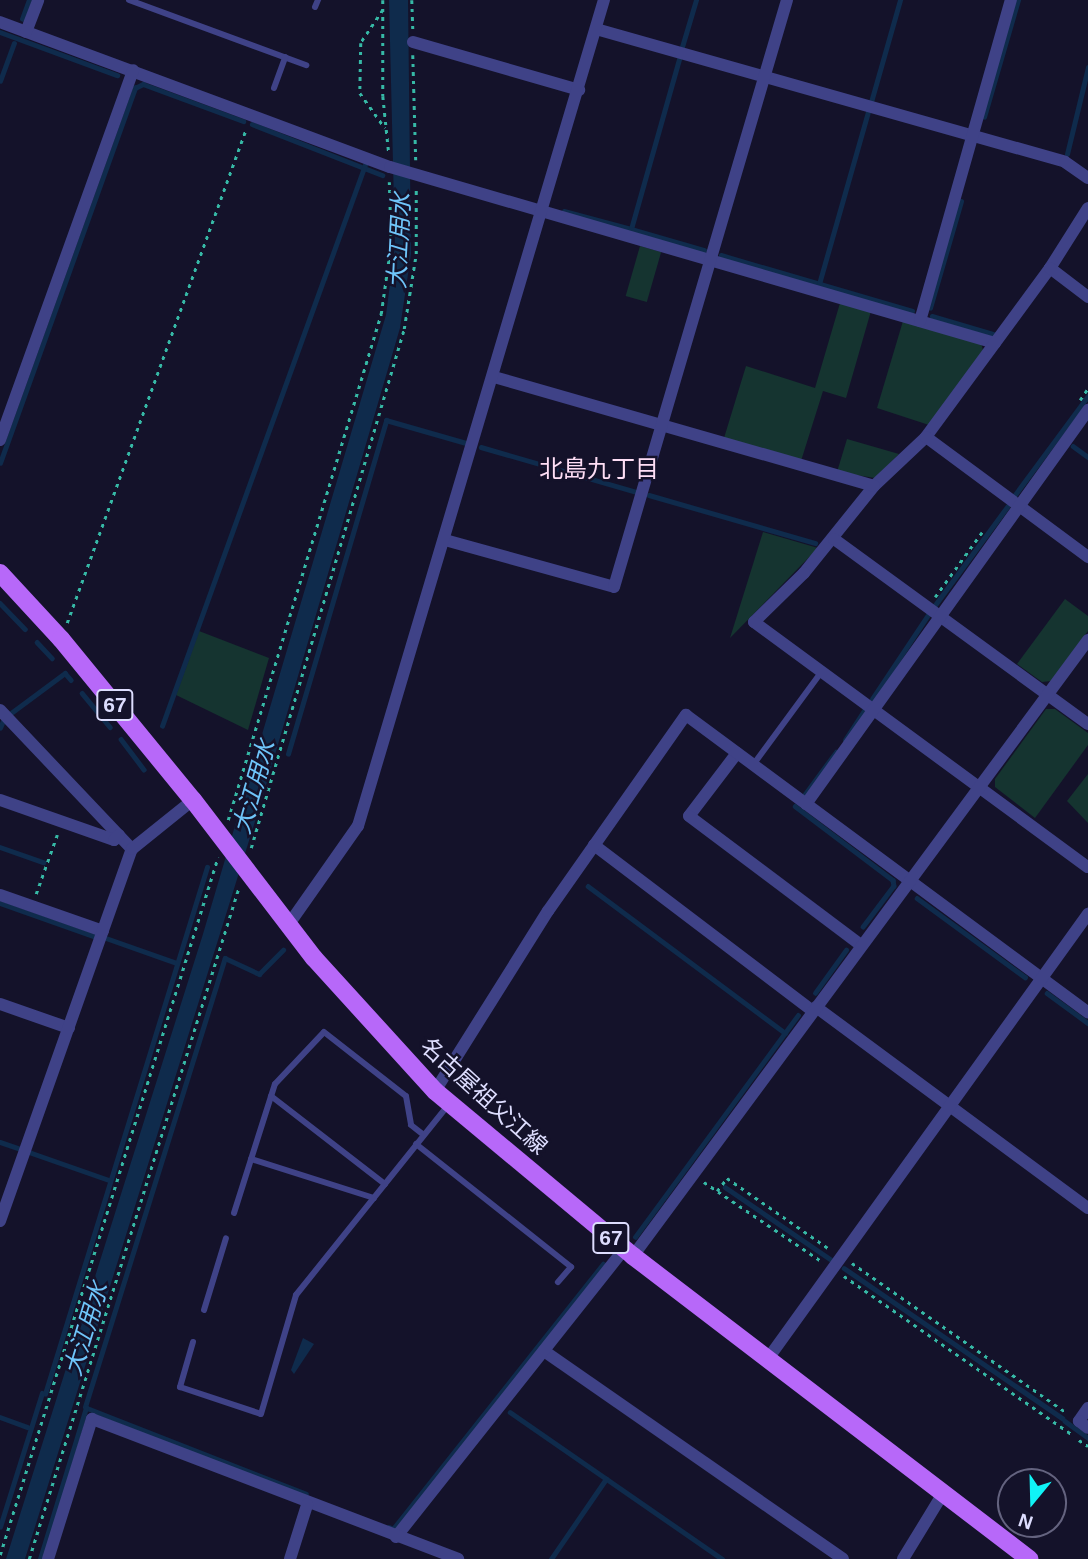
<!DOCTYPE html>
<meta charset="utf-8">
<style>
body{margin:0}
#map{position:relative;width:1088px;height:1559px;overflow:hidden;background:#14122a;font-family:Arial,"Noto Sans JP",sans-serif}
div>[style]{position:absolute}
.green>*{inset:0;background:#153430;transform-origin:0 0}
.water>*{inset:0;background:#0f2b4c}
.stream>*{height:4.5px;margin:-2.25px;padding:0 2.25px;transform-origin:2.25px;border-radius:2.25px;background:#0f2b4c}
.path>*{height:2.5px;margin-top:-1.25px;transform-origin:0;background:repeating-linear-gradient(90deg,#36b9a6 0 3.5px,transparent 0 8.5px)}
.lane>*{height:6px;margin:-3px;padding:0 3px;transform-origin:3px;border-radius:3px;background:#3f4287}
.street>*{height:12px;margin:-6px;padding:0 6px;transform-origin:6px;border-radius:6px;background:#3f4287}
.primary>*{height:18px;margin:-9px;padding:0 9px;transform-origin:9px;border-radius:9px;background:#b768f9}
span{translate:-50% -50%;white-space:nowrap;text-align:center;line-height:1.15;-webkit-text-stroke:5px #14122a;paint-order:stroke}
.shield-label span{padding:2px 5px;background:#14122a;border:2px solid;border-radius:5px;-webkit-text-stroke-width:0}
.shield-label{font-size:21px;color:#ddddfe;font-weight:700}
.street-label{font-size:23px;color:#ddddfe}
.water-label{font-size:24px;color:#6fc5fa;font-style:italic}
.neighbourhood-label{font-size:24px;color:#fedef5}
.north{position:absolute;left:997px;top:1468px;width:70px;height:70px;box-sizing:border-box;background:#14122a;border:2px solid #64637f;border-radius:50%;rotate:199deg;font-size:19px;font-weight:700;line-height:28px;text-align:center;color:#ddddfe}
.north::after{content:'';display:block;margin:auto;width:24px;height:32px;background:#10f3f6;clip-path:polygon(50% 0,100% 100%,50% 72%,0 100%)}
</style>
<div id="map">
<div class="green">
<div style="left:640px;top:246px;width:22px;height:52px;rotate:16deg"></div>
<div style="clip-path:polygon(840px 303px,871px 311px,846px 398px,823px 391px,801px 461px,724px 438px,746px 366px,815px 388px)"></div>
<div style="clip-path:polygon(903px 321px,981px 343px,983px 350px,929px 425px,877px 408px)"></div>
<div style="clip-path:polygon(847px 439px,899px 454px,875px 478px,837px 472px)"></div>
<div style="clip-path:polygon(763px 532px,818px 548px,730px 638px)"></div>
<div style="clip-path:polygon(1065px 599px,1088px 616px,1088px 631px,1051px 681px,1042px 682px,1017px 664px)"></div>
<div style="clip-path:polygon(199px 631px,269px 658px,248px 730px,176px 695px)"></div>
<div style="clip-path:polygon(1046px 709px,1055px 709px,1088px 733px,1088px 745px,1035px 818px,995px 787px,995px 779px)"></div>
<div style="clip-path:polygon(1088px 774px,1088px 823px,1067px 801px)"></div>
</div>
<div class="water">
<div style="clip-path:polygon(389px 0,408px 0,411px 254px,400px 328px,262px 799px,25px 1559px,6px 1559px,203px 934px,386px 315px,395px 245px)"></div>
<div style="clip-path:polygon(303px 1338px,314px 1344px,294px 1374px,291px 1370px)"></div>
</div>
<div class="stream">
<div style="left:22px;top:19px;width:20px;rotate:-70deg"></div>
<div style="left:0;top:32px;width:125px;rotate:20.2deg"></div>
<div style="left:682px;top:47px;width:49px;rotate:-73.4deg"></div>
<div style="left:0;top:81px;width:40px;rotate:-69.8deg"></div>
<div style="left:871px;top:102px;width:106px;rotate:-74.1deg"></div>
<div style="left:984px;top:117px;width:122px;rotate:-73.8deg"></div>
<div style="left:252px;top:124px;width:140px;rotate:21.4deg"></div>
<div style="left:1067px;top:154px;width:89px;rotate:-76.4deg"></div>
<div style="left:564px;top:211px;width:69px;rotate:15deg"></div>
<div style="left:631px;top:229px;width:177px;rotate:-74.2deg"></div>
<div style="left:631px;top:229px;width:76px;rotate:16deg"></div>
<div style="left:721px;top:255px;width:199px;rotate:16.3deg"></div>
<div style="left:819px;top:284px;width:179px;rotate:-74.1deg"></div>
<div style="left:930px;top:308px;width:111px;rotate:-73.8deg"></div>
<div style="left:932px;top:316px;width:64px;rotate:16.4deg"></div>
<div style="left:1073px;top:446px;width:19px;rotate:36deg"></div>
<div style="left:481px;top:447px;width:162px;rotate:16.1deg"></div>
<div style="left:0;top:463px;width:399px;rotate:-70.2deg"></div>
<div style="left:135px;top:88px;width:9px;rotate:-27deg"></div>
<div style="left:143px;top:84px;width:107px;rotate:20.3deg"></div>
<div style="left:649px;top:495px;width:173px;rotate:16.1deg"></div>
<div style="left:1014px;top:496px;width:124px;rotate:-53.5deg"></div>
<div style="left:0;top:603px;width:36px;rotate:46deg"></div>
<div style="left:935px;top:605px;width:122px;rotate:-53.7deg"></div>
<div style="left:37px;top:642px;width:22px;rotate:47deg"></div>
<div style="left:82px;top:693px;width:44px;rotate:50.5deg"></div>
<div style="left:872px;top:699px;width:101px;rotate:-56.3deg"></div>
<div style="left:11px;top:713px;width:67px;rotate:-36.5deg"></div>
<div style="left:65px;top:673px;width:9px;rotate:49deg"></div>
<div style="left:162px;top:726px;width:597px;rotate:-70.11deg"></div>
<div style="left:0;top:728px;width:8px;rotate:-67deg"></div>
<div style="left:121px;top:739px;width:38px;rotate:53deg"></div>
<div style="left:845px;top:740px;width:35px;rotate:-57deg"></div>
<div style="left:288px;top:754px;width:348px;rotate:-73.6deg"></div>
<div style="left:386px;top:420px;width:83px;rotate:16deg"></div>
<div style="left:805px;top:794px;width:52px;rotate:-53.6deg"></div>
<div style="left:795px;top:806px;width:123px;rotate:37.1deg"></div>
<div style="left:893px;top:880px;width:6px;rotate:81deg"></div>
<div style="left:894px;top:886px;width:51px;rotate:127.1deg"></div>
<div style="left:0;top:847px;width:46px;rotate:19.2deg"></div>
<div style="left:588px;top:886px;width:246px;rotate:36.7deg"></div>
<div style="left:917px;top:898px;width:134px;rotate:36.2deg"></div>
<div style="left:0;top:903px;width:99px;rotate:19.5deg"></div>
<div style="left:106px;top:938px;width:75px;rotate:19.4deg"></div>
<div style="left:815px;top:993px;width:53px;rotate:-54.2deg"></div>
<div style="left:1047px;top:993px;width:51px;rotate:36.2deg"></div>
<div style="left:0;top:1142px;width:21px;rotate:19deg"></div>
<div style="left:29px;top:1152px;width:85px;rotate:19.3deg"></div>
<div style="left:725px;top:1187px;width:131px;rotate:34.4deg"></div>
<div style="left:635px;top:1237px;width:275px;rotate:-53.7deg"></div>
<div style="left:844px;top:1268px;width:265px;rotate:34.5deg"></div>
<div style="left:45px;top:1394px;width:551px;rotate:-72.91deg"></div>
<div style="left:85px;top:1407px;width:470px;rotate:-72.7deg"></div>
<div style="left:225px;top:958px;width:38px;rotate:25deg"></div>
<div style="left:259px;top:974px;width:34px;rotate:-45deg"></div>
<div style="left:87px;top:1408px;width:235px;rotate:21.4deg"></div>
<div style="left:510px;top:1412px;width:258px;rotate:34.7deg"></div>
<div style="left:0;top:1417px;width:29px;rotate:20deg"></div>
<div style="left:1065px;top:1421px;width:29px;rotate:36deg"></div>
<div style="left:0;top:1527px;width:140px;rotate:-72.6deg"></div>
<div style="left:389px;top:1527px;width:4px;rotate:27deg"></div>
<div style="left:393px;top:1529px;width:338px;rotate:-51.6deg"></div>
<div style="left:40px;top:1559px;width:158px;rotate:-73.1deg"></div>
<div style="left:551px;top:1559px;width:97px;rotate:-55.5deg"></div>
</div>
<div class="path">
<div style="left:383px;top:0;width:96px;rotate:90deg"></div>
<div style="left:383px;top:96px;width:58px;rotate:84.1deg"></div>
<div style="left:412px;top:0;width:31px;rotate:88deg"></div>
<div style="left:383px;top:10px;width:40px;rotate:124deg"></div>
<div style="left:361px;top:43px;width:50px;rotate:91.1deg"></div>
<div style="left:360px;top:93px;width:43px;rotate:54.5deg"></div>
<div style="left:413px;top:55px;width:105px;rotate:88.4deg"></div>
<div style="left:1080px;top:400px;width:14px;rotate:-56deg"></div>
<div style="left:935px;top:597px;width:80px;rotate:-54.1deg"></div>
<div style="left:67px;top:623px;width:525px;rotate:-70.08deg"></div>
<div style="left:228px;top:820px;width:529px;rotate:-73.18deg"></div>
<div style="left:381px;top:314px;width:71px;rotate:-81.9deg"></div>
<div style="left:391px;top:244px;width:62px;rotate:-91.8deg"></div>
<div style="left:251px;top:848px;width:541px;rotate:-73.57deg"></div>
<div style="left:404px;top:329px;width:76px;rotate:-80.9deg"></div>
<div style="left:416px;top:254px;width:66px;rotate:-90deg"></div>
<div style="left:36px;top:894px;width:63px;rotate:-70.4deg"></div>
<div style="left:704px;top:1182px;width:141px;rotate:34deg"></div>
<div style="left:717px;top:1191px;width:16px;rotate:-52deg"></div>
<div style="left:727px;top:1178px;width:126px;rotate:34.7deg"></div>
<div style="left:852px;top:1263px;width:262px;rotate:34.9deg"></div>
<div style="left:844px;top:1276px;width:277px;rotate:34.8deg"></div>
<div style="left:1079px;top:1440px;width:11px;rotate:34deg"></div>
<div style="left:0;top:1555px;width:731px;rotate:-72.66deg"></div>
<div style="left:29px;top:1559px;width:704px;rotate:-72.65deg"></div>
</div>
<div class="lane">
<div style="left:129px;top:0;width:189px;rotate:20.2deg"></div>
<div style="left:315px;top:7px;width:8px;rotate:-67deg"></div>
<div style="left:274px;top:88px;width:33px;rotate:-70deg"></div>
<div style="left:753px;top:765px;width:117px;rotate:-53.7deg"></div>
<div style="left:271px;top:1096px;width:144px;rotate:37.7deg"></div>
<div style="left:416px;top:1144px;width:198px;rotate:38.4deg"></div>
<div style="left:571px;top:1267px;width:20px;rotate:131deg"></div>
<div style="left:251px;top:1159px;width:129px;rotate:17.6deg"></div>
<div style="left:234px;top:1213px;width:135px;rotate:-72.4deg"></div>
<div style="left:275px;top:1084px;width:71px;rotate:-46.7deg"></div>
<div style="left:324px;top:1032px;width:104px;rotate:38deg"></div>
<div style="left:406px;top:1096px;width:29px;rotate:80deg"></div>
<div style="left:411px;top:1125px;width:16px;rotate:38deg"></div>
<div style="left:204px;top:1310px;width:75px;rotate:-73deg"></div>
<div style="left:193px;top:1342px;width:47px;rotate:106.1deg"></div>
<div style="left:180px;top:1387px;width:85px;rotate:18.4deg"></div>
<div style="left:261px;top:1414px;width:124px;rotate:-73.6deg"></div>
<div style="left:296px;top:1295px;width:243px;rotate:-51.3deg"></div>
</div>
<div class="street">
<div style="left:0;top:22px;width:416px;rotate:20.4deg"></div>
<div style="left:390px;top:167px;width:630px;rotate:16.22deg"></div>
<div style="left:596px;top:29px;width:487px;rotate:15.8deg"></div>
<div style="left:1065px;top:162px;width:28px;rotate:35deg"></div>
<div style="left:26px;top:32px;width:34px;rotate:-69deg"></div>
<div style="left:413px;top:42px;width:173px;rotate:16.1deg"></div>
<div style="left:1088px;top:208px;width:71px;rotate:122.3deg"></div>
<div style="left:1050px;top:268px;width:210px;rotate:126.3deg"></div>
<div style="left:926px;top:437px;width:71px;rotate:136.7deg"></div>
<div style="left:874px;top:486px;width:112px;rotate:128.8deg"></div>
<div style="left:804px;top:573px;width:70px;rotate:135.6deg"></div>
<div style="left:754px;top:622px;width:414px;rotate:36.3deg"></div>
<div style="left:1050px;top:268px;width:48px;rotate:37.3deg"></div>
<div style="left:920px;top:321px;width:334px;rotate:-74.2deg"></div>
<div style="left:494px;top:377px;width:395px;rotate:16deg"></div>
<div style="left:926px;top:437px;width:202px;rotate:36.5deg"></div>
<div style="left:0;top:440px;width:393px;rotate:-70.2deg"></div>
<div style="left:834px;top:539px;width:314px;rotate:36.1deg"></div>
<div style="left:445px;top:540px;width:175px;rotate:15.5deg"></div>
<div style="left:614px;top:587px;width:612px;rotate:-73.58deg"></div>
<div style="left:0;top:710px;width:192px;rotate:46.5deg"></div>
<div style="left:737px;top:753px;width:79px;rotate:127.3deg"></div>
<div style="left:689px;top:816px;width:215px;rotate:36.9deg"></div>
<div style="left:0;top:800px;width:121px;rotate:19.3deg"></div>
<div style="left:114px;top:840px;width:7px;rotate:-45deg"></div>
<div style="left:806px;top:804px;width:485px;rotate:-54.4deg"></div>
<div style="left:594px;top:845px;width:275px;rotate:37.2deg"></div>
<div style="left:0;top:895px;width:109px;rotate:19.3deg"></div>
<div style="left:289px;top:924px;width:120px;rotate:-54.9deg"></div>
<div style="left:358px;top:826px;width:862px;rotate:-73.42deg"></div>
<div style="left:0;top:1004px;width:73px;rotate:19.2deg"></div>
<div style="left:816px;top:1007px;width:338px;rotate:36.5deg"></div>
<div style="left:435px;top:1091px;width:213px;rotate:-57.9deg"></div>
<div style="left:548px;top:911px;width:240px;rotate:-54.9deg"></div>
<div style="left:686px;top:715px;width:500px;rotate:36.5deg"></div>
<div style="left:0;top:1221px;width:395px;rotate:-70.5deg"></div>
<div style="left:132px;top:849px;width:78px;rotate:-38.8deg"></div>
<div style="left:633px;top:1256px;width:766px;rotate:-53.55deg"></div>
<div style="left:544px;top:1351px;width:364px;rotate:34.8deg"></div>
<div style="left:767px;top:1360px;width:550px;rotate:-54.26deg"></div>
<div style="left:1088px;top:1408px;width:16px;rotate:125deg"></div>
<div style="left:1079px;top:1421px;width:11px;rotate:38deg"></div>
<div style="left:396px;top:1537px;width:367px;rotate:-51.6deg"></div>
<div style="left:48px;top:1559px;width:147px;rotate:-72.6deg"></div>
<div style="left:92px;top:1419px;width:392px;rotate:20.9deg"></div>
<div style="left:290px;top:1559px;width:57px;rotate:-72.5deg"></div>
<div style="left:903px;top:1559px;width:75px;rotate:-58.6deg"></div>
</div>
<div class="primary">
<div style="left:0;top:573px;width:90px;rotate:47.3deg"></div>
<div style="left:61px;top:639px;width:208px;rotate:50.7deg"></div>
<div style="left:193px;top:800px;width:199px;rotate:52.6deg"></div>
<div style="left:314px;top:958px;width:180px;rotate:47.7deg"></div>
<div style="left:435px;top:1091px;width:258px;rotate:39.8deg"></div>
<div style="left:633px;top:1256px;width:499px;rotate:37.4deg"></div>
</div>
<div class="shield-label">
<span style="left:115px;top:705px">67</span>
<span style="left:611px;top:1238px">67</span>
</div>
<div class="street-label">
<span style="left:484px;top:1096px;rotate:42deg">名古屋祖父江線</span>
</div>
<div class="water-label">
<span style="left:399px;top:241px;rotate:-87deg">大江用水</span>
<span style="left:254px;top:787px;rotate:-74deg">大江用水</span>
<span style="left:86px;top:1329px;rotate:-73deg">大江用水</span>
</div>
<div class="neighbourhood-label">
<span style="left:599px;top:469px">北島九丁目</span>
</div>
<div class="north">N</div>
</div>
